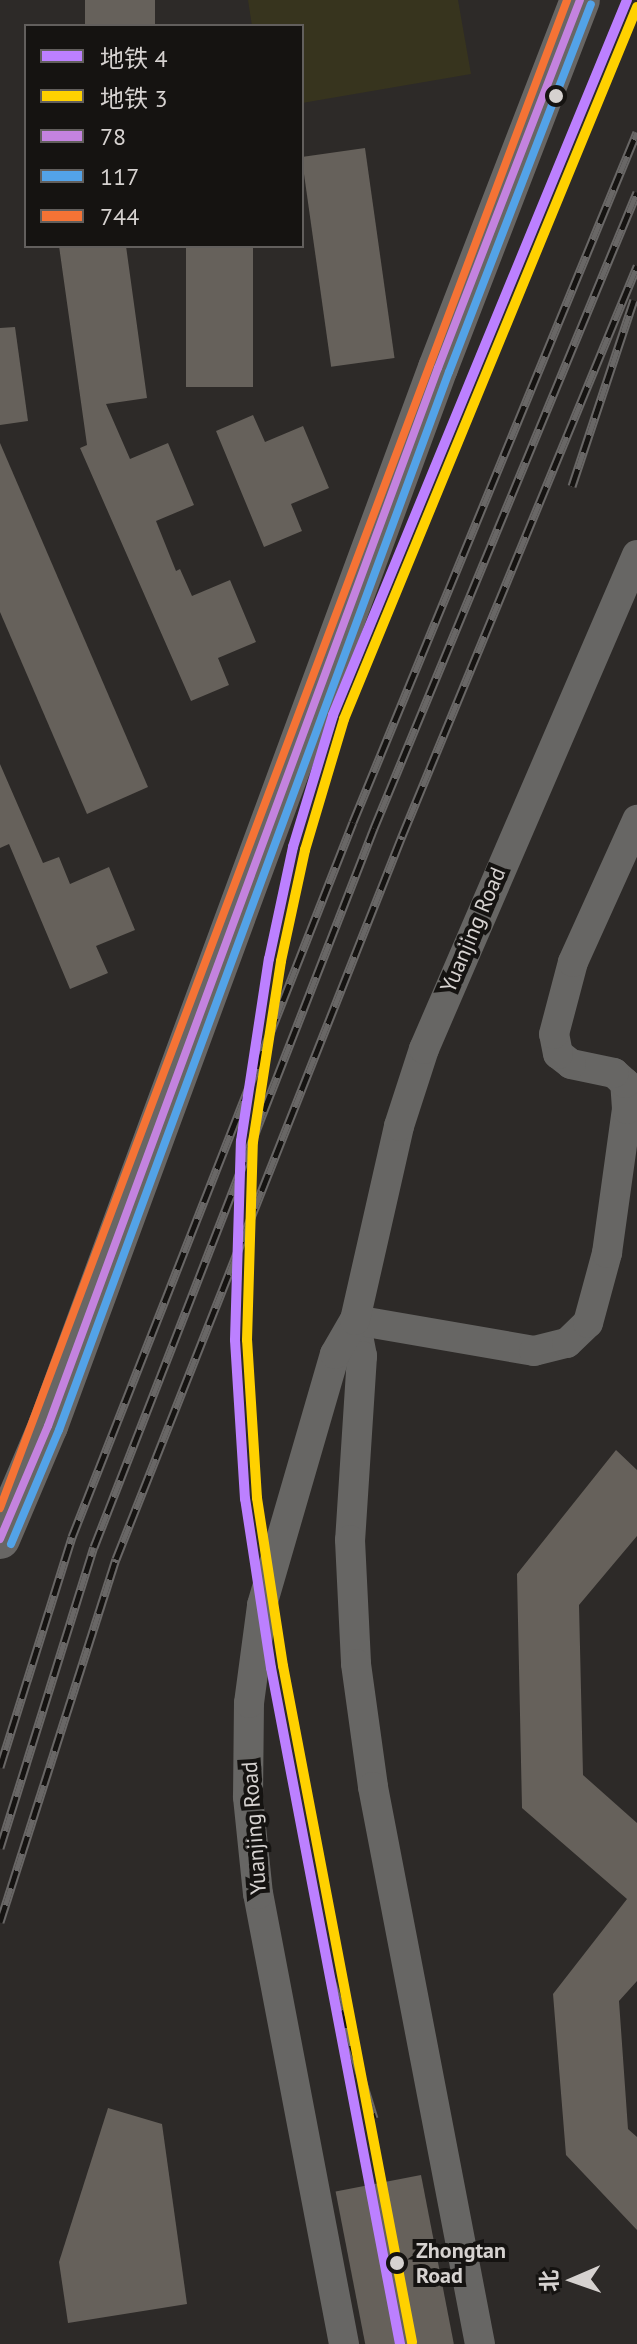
<!DOCTYPE html>
<meta charset="utf-8">
<style>
body{margin:0}
#map{position:relative;width:637px;height:2344px;overflow:hidden;background:#2d2a28;font-family:"PT Sans","Noto Sans SC",sans-serif}
div>[style]{position:absolute}
.green>*{inset:0;background:#37341e}
.building>*{inset:0;background:#66615b;transform-origin:0 0}
.minor>*{height:30px;margin:-15px;padding:0 15px;transform-origin:15px;border-radius:15px;background:#676664}
.major>*{height:40px;margin:-20px;padding:0 20px;transform-origin:20px;border-radius:20px;background:#686664}
.rail>*{height:9px;margin-top:-4.5px;transform-origin:0;background:repeating-linear-gradient(90deg,#151311 0 18px,#696766 0 36px);box-sizing:border-box;border-block:2px solid #696766}
.bus-1>*{height:8px;margin:-4px;padding:0 4px;transform-origin:4px;border-radius:4px;background:#c483df}
.bus-2>*{height:8px;margin:-4px;padding:0 4px;transform-origin:4px;border-radius:4px;background:#53a3e8}
.bus-3>*{height:8px;margin:-4px;padding:0 4px;transform-origin:4px;border-radius:4px;background:#f57335}
.metro-1>*{height:10px;margin:-5px;padding:0 5px;transform-origin:5px;border-radius:5px;background:#bc80ff}
.metro-2>*{height:10px;margin:-5px;padding:0 5px;transform-origin:5px;border-radius:5px;background:#ffd100}
.dots>*{width:22px;height:22px;translate:-50% -50%;box-sizing:border-box;border:4px solid #151311;border-radius:50%}
span{translate:-50% -50%;white-space:nowrap;text-align:center;line-height:1.15;-webkit-text-stroke:8px #151311;paint-order:stroke}
.street-label{font-size:22px;color:#d6d2d0}
.stop-label{font-size:22px;color:#d6d2d0;font-weight:700}
.left{translate:0 -50%;text-align:left}
.legend{position:absolute;left:24px;top:24px;width:280px;height:224px;box-sizing:border-box;background:#151311;border:2px solid #625f5d;margin:0;padding:10px 14px;list-style:none;font-size:24px;color:#d6d2d0}
.legend li{display:flex;align-items:center;gap:16px;height:40px}
.legend b{width:40px;border:2px solid #625f5d}
.north{position:absolute;left:533px;top:2240px;width:80px;height:80px;-webkit-text-stroke:6px #151311;paint-order:stroke;rotate:268deg;font-size:22px;font-weight:700;line-height:32px;text-align:center;color:#d6d2d0}
.north::after{content:'';display:block;margin:auto;width:28px;height:36px;background:#d6d2d0;clip-path:polygon(50% 0,100% 100%,50% 72%,0 100%)}
</style>
<div id="map">
<div class="green">
<div style="clip-path:polygon(248px 0,458px 0,471px 74px,302px 103px,302px 26px,252px 26px)"></div>
</div>
<div class="building">
<div style="left:85px;top:0;width:70px;height:26px"></div>
<div style="left:365px;top:148px;width:212px;height:64px;rotate:82deg"></div>
<div style="clip-path:polygon(59px 246px,126px 246px,147px 398px,106px 404px,130px 459px,168px 443px,194px 505px,156px 521px,176px 571px,180px 569px,192px 596px,230px 580px,256px 642px,218px 658px,229px 685px,191px 701px,80px 448px,87px 445px)"></div>
<div style="left:186px;top:246px;width:67px;height:141px"></div>
<div style="clip-path:polygon(15px 327px,28px 421px,0 425px,0 328px)"></div>
<div style="clip-path:polygon(253px 415px,265px 442px,303px 426px,329px 488px,291px 504px,302px 531px,264px 547px,216px 431px)"></div>
<div style="clip-path:polygon(0 443px,148px 787px,87px 814px,0 612px)"></div>
<div style="clip-path:polygon(0 764px,43px 863px,59px 857px,70px 884px,109px 867px,135px 930px,96px 946px,108px 973px,70px 989px,9px 844px,0 848px)"></div>
<div style="clip-path:polygon(616px 1450px,637px 1470px,637px 1536px,579px 1605px,583px 1775px,637px 1823px,637px 1981px,619px 2001px,628px 2129px,637px 2137px,637px 2230px,566px 2155px,553px 1994px,627px 1899px,522px 1808px,517px 1574px)"></div>
<div style="clip-path:polygon(108px 2108px,162px 2124px,187px 2304px,68px 2323px,59px 2262px)"></div>
<div style="left:421px;top:2175px;width:172px;height:87px;rotate:79deg"></div>
</div>
<div class="minor">
<div style="left:355px;top:1320px;width:37px;rotate:79deg"></div>
<div style="left:362px;top:1356px;width:184px;rotate:93.7deg"></div>
<div style="left:350px;top:1540px;width:124px;rotate:87.2deg"></div>
<div style="left:356px;top:1664px;width:124px;rotate:82.1deg"></div>
<div style="left:373px;top:1787px;width:567px;rotate:79.13deg"></div>
<div style="left:355px;top:1320px;width:182px;rotate:9.8deg"></div>
<div style="left:534px;top:1351px;width:34px;rotate:-14deg"></div>
<div style="left:567px;top:1343px;width:29px;rotate:-44deg"></div>
<div style="left:588px;top:1323px;width:73px;rotate:-74.8deg"></div>
<div style="left:607px;top:1253px;width:145px;rotate:-82.1deg"></div>
<div style="left:627px;top:1109px;width:26px;rotate:-94deg"></div>
<div style="left:625px;top:1083px;width:15px;rotate:-138deg"></div>
<div style="left:614px;top:1073px;width:44px;rotate:-168.2deg"></div>
<div style="left:571px;top:1064px;width:16px;rotate:-142deg"></div>
<div style="left:558px;top:1054px;width:20px;rotate:-101deg"></div>
<div style="left:554px;top:1034px;width:74px;rotate:-75.2deg"></div>
<div style="left:573px;top:962px;width:156px;rotate:-65.7deg"></div>
<div style="left:344px;top:2344px;width:458px;rotate:-100.8deg"></div>
<div style="left:258px;top:1894px;width:98px;rotate:-95.9deg"></div>
<div style="left:248px;top:1797px;width:94px;rotate:-89.4deg"></div>
<div style="left:249px;top:1703px;width:99px;rotate:-82.4deg"></div>
<div style="left:262px;top:1605px;width:261px;rotate:-73.8deg"></div>
<div style="left:335px;top:1354px;width:39px;rotate:-60deg"></div>
<div style="left:355px;top:1320px;width:199px;rotate:-77.2deg"></div>
<div style="left:399px;top:1126px;width:81px;rotate:-72deg"></div>
<div style="left:424px;top:1049px;width:538px;rotate:-66.68deg"></div>
</div>
<div class="major">
<div style="left:0;top:1539px;width:123px;rotate:-67deg"></div>
<div style="left:48px;top:1426px;width:1128px;rotate:-69.77deg"></div>
<div style="left:438px;top:368px;width:394px;rotate:-68.9deg"></div>
</div>
<div class="rail">
<div style="left:572px;top:486px;width:196px;rotate:-71.6deg"></div>
<div style="left:0;top:1767px;width:241px;rotate:-72.6deg"></div>
<div style="left:72px;top:1537px;width:768px;rotate:-68.54deg"></div>
<div style="left:353px;top:822px;width:746px;rotate:-67.63deg"></div>
<div style="left:0;top:1848px;width:315px;rotate:-72.7deg"></div>
<div style="left:94px;top:1547px;width:772px;rotate:-68.72deg"></div>
<div style="left:374px;top:828px;width:688px;rotate:-67.53deg"></div>
<div style="left:0;top:1922px;width:381px;rotate:-72.3deg"></div>
<div style="left:116px;top:1559px;width:778px;rotate:-68.42deg"></div>
<div style="left:402px;top:836px;width:617px;rotate:-67.59deg"></div>
<div style="left:330px;top:1976px;width:149px;rotate:72.8deg"></div>
</div>
<div class="bus-1">
<div style="left:0;top:1539px;width:123px;rotate:-67deg"></div>
<div style="left:48px;top:1426px;width:1128px;rotate:-69.77deg"></div>
<div style="left:438px;top:368px;width:394px;rotate:-68.9deg"></div>
</div>
<div class="bus-2">
<div style="left:11px;top:1544px;width:124px;rotate:-67.2deg"></div>
<div style="left:59px;top:1430px;width:1128px;rotate:-69.77deg"></div>
<div style="left:449px;top:372px;width:394px;rotate:-68.9deg"></div>
</div>
<div class="bus-3">
<div style="left:0;top:1508px;width:1611px;rotate:-69.39deg"></div>
</div>
<div class="metro-1">
<div style="left:400px;top:2344px;width:688px;rotate:-100.8deg"></div>
<div style="left:271px;top:1668px;width:171px;rotate:-98.7deg"></div>
<div style="left:245px;top:1499px;width:159px;rotate:-93.6deg"></div>
<div style="left:235px;top:1340px;width:199px;rotate:-88.3deg"></div>
<div style="left:241px;top:1141px;width:184px;rotate:-81.3deg"></div>
<div style="left:269px;top:959px;width:115px;rotate:-77.9deg"></div>
<div style="left:293px;top:847px;width:138px;rotate:-73.1deg"></div>
<div style="left:333px;top:715px;width:773px;rotate:-67.65deg"></div>
</div>
<div class="metro-2">
<div style="left:412px;top:2342px;width:688px;rotate:-100.8deg"></div>
<div style="left:283px;top:1666px;width:170px;rotate:-98.8deg"></div>
<div style="left:257px;top:1498px;width:158px;rotate:-93.6deg"></div>
<div style="left:247px;top:1340px;width:198px;rotate:-88.3deg"></div>
<div style="left:253px;top:1142px;width:183px;rotate:-81.2deg"></div>
<div style="left:281px;top:961px;width:114px;rotate:-77.8deg"></div>
<div style="left:305px;top:850px;width:137px;rotate:-73.4deg"></div>
<div style="left:344px;top:719px;width:770px;rotate:-67.63deg"></div>
</div>
<div class="dots">
<div style="left:556px;top:96px;background:#d6d2d0"></div>
<div style="left:397px;top:2263px;background:#d6d2d0"></div>
</div>
<div class="street-label">
<span style="left:473px;top:930px;rotate:-67deg">Yuanjing Road</span>
<span style="left:254px;top:1828px;rotate:-94deg">Yuanjing Road</span>
</div>
<div class="stop-label">
<span class="left" style="left:416px;top:2263px">Zhongtan<br>Road</span>
</div>
<ul class="legend">
<li><b style="height:10px;background:#bc80ff"></b>地铁 4</li>
<li><b style="height:10px;background:#ffd100"></b>地铁 3</li>
<li><b style="height:10px;background:#c483df"></b>78</li>
<li><b style="height:10px;background:#53a3e8"></b>117</li>
<li><b style="height:10px;background:#f57335"></b>744</li>
</ul>
<div class="north">北</div>
</div>
